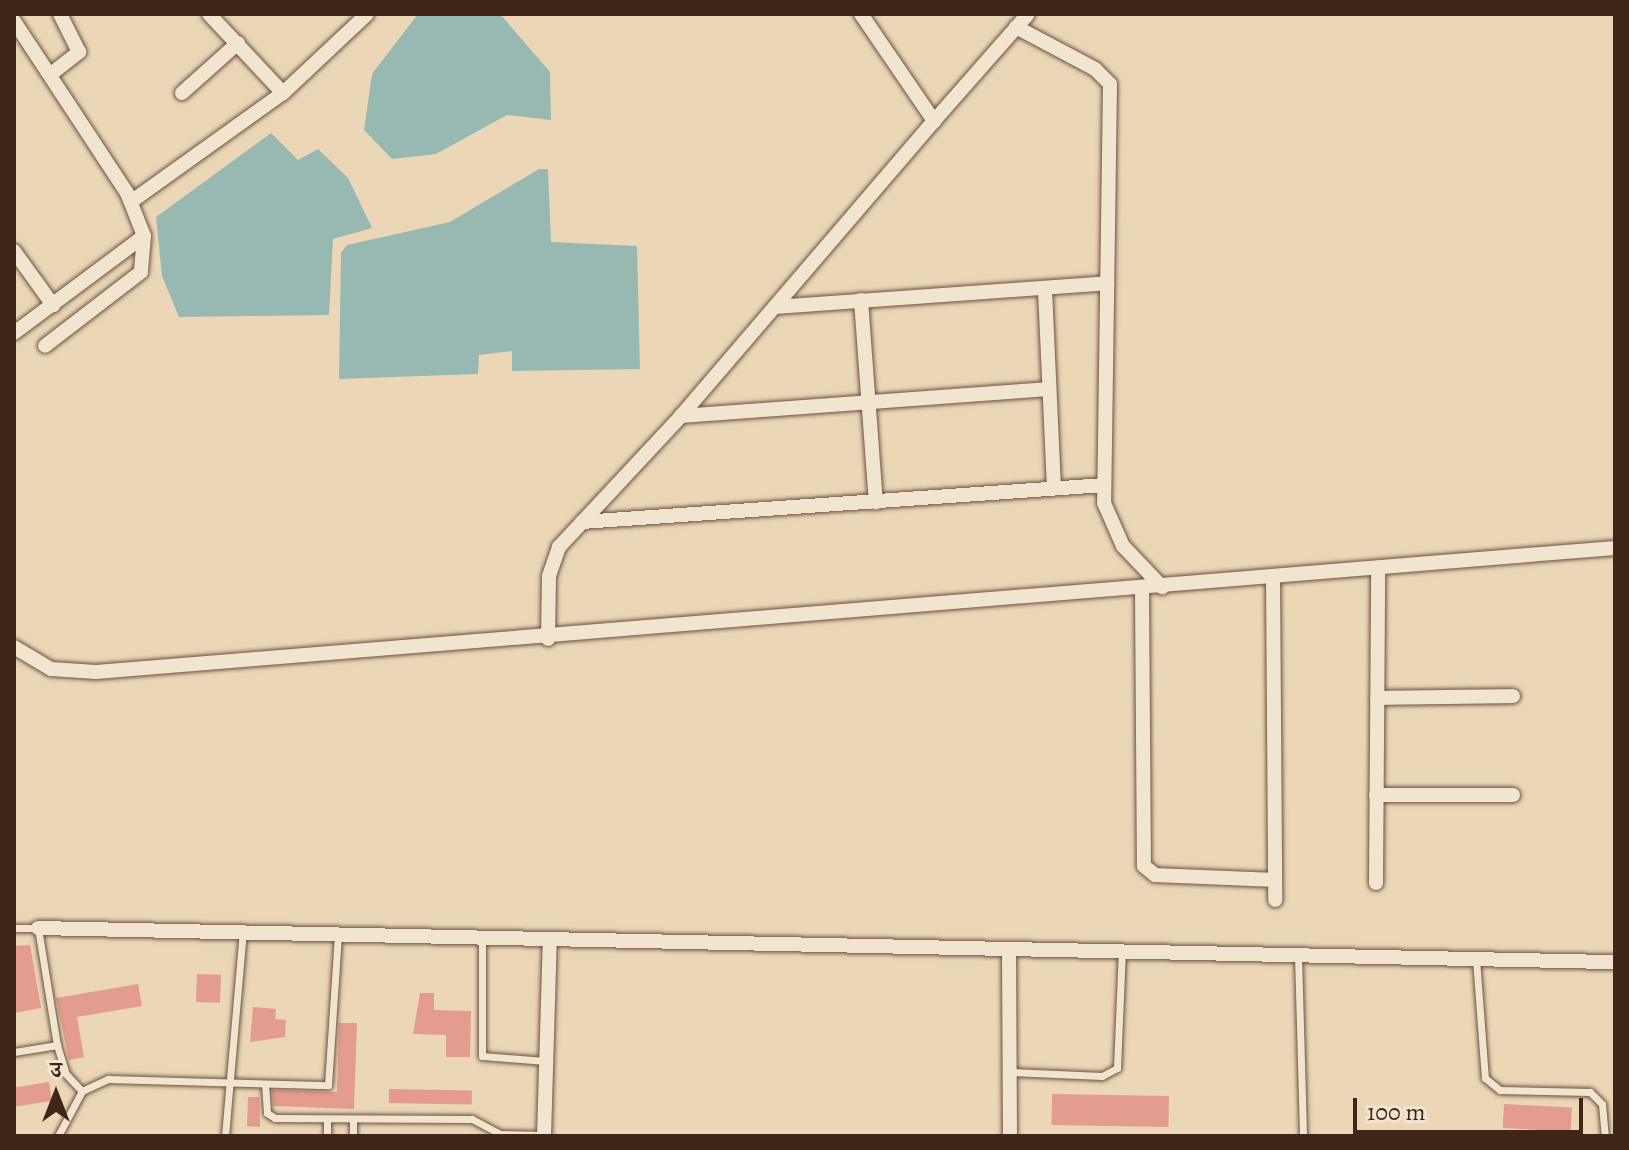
<!DOCTYPE html>
<meta charset="utf-8">
<style>
body{margin:0}
#map{position:relative;width:1629px;height:1150px;overflow:hidden;background:#ebd7b6;font-family:Alegreya,"Noto Serif Devanagari",serif}
div>[style]{position:absolute}
.water>*{inset:0;background:#98b9b2}
.building>*{inset:0;background:#e39c8e;transform-origin:0 0}
.roads{filter:drop-shadow(0 0 2px #6a5240) drop-shadow(0 0 2px #6a5240)}
.service>*{height:7px;margin:-3.5px;padding:0 3.5px;transform-origin:3.5px;border-radius:3.5px;background:#f2e5d0}
.minor>*{height:14px;margin:-7px;padding:0 7px;transform-origin:7px;border-radius:7px;background:#f2e5d0}
span{translate:-50% -50%;white-space:nowrap;text-align:center;line-height:1.15;-webkit-text-stroke:8px #f2e5d0;paint-order:stroke}
.frame{position:absolute;inset:0;border:16px solid #3f2618;pointer-events:none}
.north{position:absolute;left:16px;top:1054px;width:80px;height:80px;-webkit-text-stroke:6px #f2e5d0;paint-order:stroke;rotate:0deg;font-size:22px;font-weight:700;line-height:32px;text-align:center;color:#3f2618}
.north::after{content:'';display:block;margin:auto;width:28px;height:36px;background:#3f2618;clip-path:polygon(50% 0,100% 100%,50% 72%,0 100%)}
.scale{position:absolute;left:1353px;top:1098px;width:230px;height:36px;box-sizing:border-box;border:4px solid #3f2618;border-top:0;padding-left:10px;font-size:24px;line-height:28px;white-space:nowrap;color:#3f2618;-webkit-text-stroke:6px #f2e5d0;paint-order:stroke}
</style>
<div id="map">
<div class="water">
<div style="clip-path:polygon(418px 14px,500px 14px,550px 72px,551px 120px,507px 115px,436px 154px,392px 159px,364px 130px,372px 74px)"></div>
<div style="clip-path:polygon(271px 133px,298px 160px,318px 149px,348px 178px,372px 228px,333px 239px,329px 315px,179px 317px,162px 276px,156px 217px)"></div>
<div style="clip-path:polygon(539px 169px,548px 169px,551px 242px,637px 246px,640px 369px,512px 371px,512px 351px,479px 355px,478px 374px,339px 379px,341px 253px,347px 245px,450px 222px)"></div>
</div>
<div class="building">
<div style="clip-path:polygon(30px 945px,41px 1008px,14px 1013px,14px 946px)"></div>
<div style="left:197px;top:974px;width:24px;height:28px;rotate:2deg"></div>
<div style="clip-path:polygon(138px 984px,142px 1006px,77px 1017px,84px 1057px,69px 1060px,56px 998px)"></div>
<div style="clip-path:polygon(420px 993px,434px 993px,434px 1010px,471px 1011px,470px 1057px,446px 1057px,446px 1035px,413px 1034px)"></div>
<div style="clip-path:polygon(253px 1007px,276px 1009px,275px 1019px,286px 1020px,285px 1037px,250px 1042px)"></div>
<div style="clip-path:polygon(339px 1023px,357px 1023px,354px 1109px,273px 1106px,272px 1090px,337px 1092px)"></div>
<div style="left:49px;top:1082px;width:19px;height:36px;rotate:81deg"></div>
<div style="left:389px;top:1089px;width:83px;height:14px;rotate:1deg"></div>
<div style="left:1052px;top:1094px;width:117px;height:31px;rotate:1deg"></div>
<div style="clip-path:polygon(248px 1097px,259px 1097px,260px 1127px,247px 1126px)"></div>
<div style="left:1504px;top:1104px;width:68px;height:24px;rotate:3deg"></div>
</div>
<div class="roads">
<div class="service">
<div style="left:14px;top:928px;width:24px"></div>
<div style="left:38px;top:928px;width:119px;rotate:80.8deg"></div>
<div style="left:57px;top:1045px;width:30px;rotate:73deg"></div>
<div style="left:66px;top:1074px;width:23px;rotate:47deg"></div>
<div style="left:482px;top:937px;width:119px;rotate:90deg"></div>
<div style="left:482px;top:1056px;width:64px;rotate:4.5deg"></div>
<div style="left:1298px;top:955px;width:181px;rotate:88.4deg"></div>
<div style="left:1476px;top:959px;width:119px;rotate:85.7deg"></div>
<div style="left:1485px;top:1078px;width:19px;rotate:39deg"></div>
<div style="left:1500px;top:1090px;width:90px;rotate:1.3deg"></div>
<div style="left:1590px;top:1092px;width:17px;rotate:45deg"></div>
<div style="left:1602px;top:1104px;width:32px;rotate:85deg"></div>
<div style="left:14px;top:1052px;width:44px;rotate:-9.2deg"></div>
<div style="left:1011px;top:1072px;width:91px;rotate:2.5deg"></div>
<div style="left:1102px;top:1076px;width:17px;rotate:-28deg"></div>
<div style="left:1117px;top:1068px;width:117px;rotate:-87.6deg"></div>
<div style="left:265px;top:1084px;width:29px;rotate:86deg"></div>
<div style="left:267px;top:1113px;width:9px;rotate:32deg"></div>
<div style="left:275px;top:1118px;width:197px;rotate:0.3deg"></div>
<div style="left:472px;top:1119px;width:32px;rotate:28deg"></div>
<div style="left:500px;top:1134px;width:44px;rotate:1.3deg"></div>
<div style="left:327px;top:1119px;width:17px;rotate:90deg"></div>
<div style="left:353px;top:1119px;width:17px;rotate:90deg"></div>
<div style="left:58px;top:1136px;width:51px;rotate:-61.9deg"></div>
<div style="left:82px;top:1091px;width:29px;rotate:-25deg"></div>
<div style="left:108px;top:1079px;width:220px;rotate:1.6deg"></div>
<div style="left:328px;top:1085px;width:151px;rotate:-86.2deg"></div>
<div style="left:225px;top:1136px;width:205px;rotate:-85deg"></div>
</div>
<div class="minor">
<div style="left:209px;top:14px;width:108px;rotate:46.9deg"></div>
<div style="left:861px;top:14px;width:130px;rotate:55.7deg"></div>
<div style="left:934px;top:121px;width:142px;rotate:-48.7deg"></div>
<div style="left:14px;top:21px;width:206px;rotate:56.7deg"></div>
<div style="left:127px;top:193px;width:46px;rotate:68.4deg"></div>
<div style="left:144px;top:236px;width:36px;rotate:95deg"></div>
<div style="left:141px;top:272px;width:121px;rotate:142.4deg"></div>
<div style="left:1016px;top:27px;width:89px;rotate:28deg"></div>
<div style="left:1095px;top:69px;width:21px;rotate:45deg"></div>
<div style="left:1110px;top:84px;width:419px;rotate:90.8deg"></div>
<div style="left:1104px;top:503px;width:47px;rotate:66.2deg"></div>
<div style="left:1123px;top:546px;width:57px;rotate:46.4deg"></div>
<div style="left:51px;top:74px;width:36px;rotate:-38deg"></div>
<div style="left:79px;top:52px;width:42px;rotate:-116.6deg"></div>
<div style="left:182px;top:93px;width:75px;rotate:-41.8deg"></div>
<div style="left:132px;top:201px;width:186px;rotate:-35.6deg"></div>
<div style="left:283px;top:93px;width:115px;rotate:-43.2deg"></div>
<div style="left:14px;top:251px;width:67px;rotate:54.2deg"></div>
<div style="left:1045px;top:290px;width:197px;rotate:87.4deg"></div>
<div style="left:861px;top:300px;width:203px;rotate:85.8deg"></div>
<div style="left:775px;top:307px;width:333px;rotate:-4.1deg"></div>
<div style="left:14px;top:333px;width:162px;rotate:-36.7deg"></div>
<div style="left:681px;top:416px;width:369px;rotate:-4.2deg"></div>
<div style="left:582px;top:522px;width:523px;rotate:-4.05deg"></div>
<div style="left:1273px;top:576px;width:324px;rotate:89.6deg"></div>
<div style="left:1142px;top:589px;width:277px;rotate:89.6deg"></div>
<div style="left:1144px;top:866px;width:14px;rotate:39deg"></div>
<div style="left:1155px;top:875px;width:120px;rotate:2.4deg"></div>
<div style="left:548px;top:639px;width:63px;rotate:-89.1deg"></div>
<div style="left:549px;top:576px;width:31px;rotate:-71deg"></div>
<div style="left:559px;top:547px;width:179px;rotate:-47deg"></div>
<div style="left:681px;top:416px;width:389px;rotate:-49.4deg"></div>
<div style="left:14px;top:647px;width:43px;rotate:30.7deg"></div>
<div style="left:51px;top:669px;width:45px;rotate:3.8deg"></div>
<div style="left:96px;top:672px;width:1524px;rotate:-4.67deg"></div>
<div style="left:1377px;top:698px;width:136px;rotate:-0.8deg"></div>
<div style="left:1376px;top:795px;width:137px"></div>
<div style="left:1376px;top:883px;width:313px;rotate:-89.6deg"></div>
<div style="left:38px;top:928px;width:1577px;rotate:1.24deg"></div>
<div style="left:1009px;top:949px;width:187px;rotate:89.7deg"></div>
<div style="left:544px;top:1136px;width:197px;rotate:-88.3deg"></div>
</div>
</div>
<div class="frame"></div>
<div class="north">उ</div>
<div class="scale">100 m</div>
</div>
